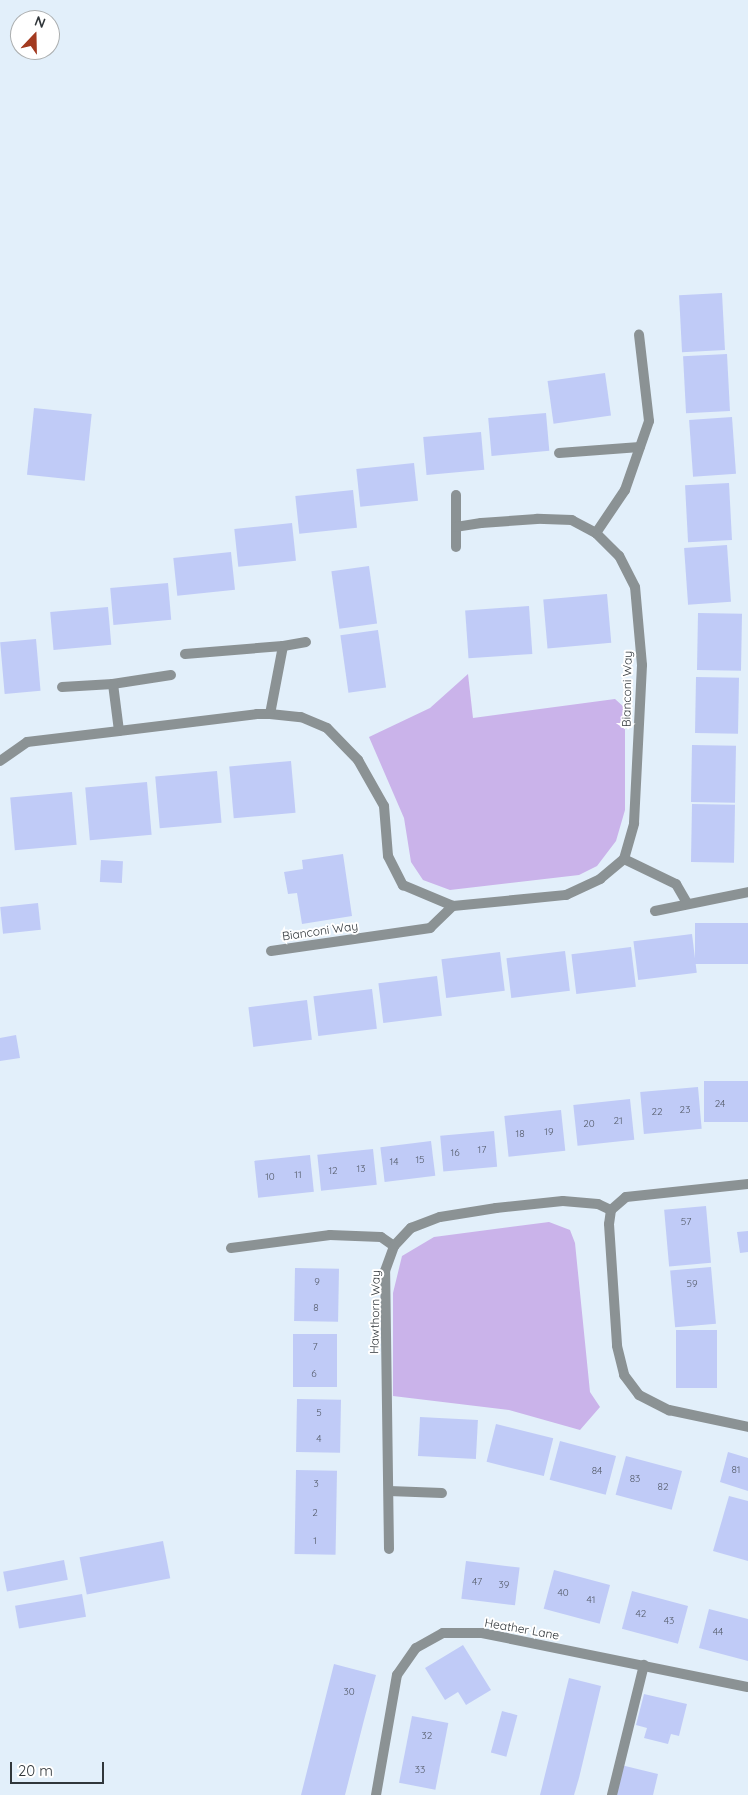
<!DOCTYPE html>
<style>
body{margin:0}
#map{position:relative;width:748px;height:1795px;overflow:hidden;background:#e2effa;font-family:Quicksand,sans-serif}
div>[style]{position:absolute}
.green>*{inset:0;background:#cab3ea}
.building>*{inset:0;background:#c0cbf7;transform-origin:0 0}
.minor>*{height:10px;margin:-5px;padding:0 5px;transform-origin:5px;border-radius:5px;background:#8b9294}
span{translate:-50% -50%;white-space:nowrap;text-align:center;line-height:1.15;-webkit-text-stroke:4px #fff;paint-order:stroke}
.number-label{font-size:10px;color:#545b69}
.number-label span{-webkit-text-stroke-width:0}
.street-label{font-size:12px;color:#30363a}
.north{position:absolute;left:10px;top:10px;width:50px;height:50px;box-sizing:border-box;background:#fff;border:1px solid #acafb0;border-radius:50%;rotate:21deg;font-size:14px;font-weight:700;line-height:20px;text-align:center;color:#30363a}
.north::after{content:'';display:block;margin:auto;width:18px;height:22px;background:#a33a20;clip-path:polygon(50% 0,100% 100%,50% 72%,0 100%)}
.scale{position:absolute;left:10px;top:1762px;width:94px;height:22px;box-sizing:border-box;border:2px solid #30363a;border-top:0;padding-left:6px;font-size:15px;line-height:18px;white-space:nowrap;color:#30363a;-webkit-text-stroke:4px #fff;paint-order:stroke}
</style>
<div id="map">
<div class="green">
<div style="clip-path:polygon(468px 674px,473px 718px,615px 699px,625px 708px,625px 810px,616px 841px,597px 866px,579px 875px,450px 890px,423px 880px,411px 862px,404px 818px,369px 737px,430px 708px)"></div>
<div style="clip-path:polygon(549px 1222px,570px 1230px,575px 1243px,590px 1392px,600px 1407px,580px 1430px,509px 1410px,393px 1396px,393px 1293px,402px 1256px,434px 1237px)"></div>
</div>
<div class="building">
<div style="left:722px;top:293px;width:57px;height:43px;rotate:87deg"></div>
<div style="left:727px;top:354px;width:57px;height:44px;rotate:87deg"></div>
<div style="left:605px;top:373px;width:43px;height:58px;rotate:82deg"></div>
<div style="left:34px;top:408px;width:58px;height:67px;rotate:6deg"></div>
<div style="left:546px;top:413px;width:38px;height:58px;rotate:85deg"></div>
<div style="left:732px;top:417px;width:57px;height:43px;rotate:86deg"></div>
<div style="left:481px;top:432px;width:38px;height:58px;rotate:85deg"></div>
<div style="left:414px;top:463px;width:38px;height:58px;rotate:84deg"></div>
<div style="left:729px;top:483px;width:57px;height:44px;rotate:87deg"></div>
<div style="left:353px;top:490px;width:38px;height:58px;rotate:84deg"></div>
<div style="left:292px;top:523px;width:38px;height:58px;rotate:84deg"></div>
<div style="left:727px;top:545px;width:57px;height:43px;rotate:86deg"></div>
<div style="left:231px;top:552px;width:38px;height:58px;rotate:84deg"></div>
<div style="left:369px;top:566px;width:58px;height:38px;rotate:82deg"></div>
<div style="left:168px;top:583px;width:37px;height:58px;rotate:85deg"></div>
<div style="left:607px;top:594px;width:49px;height:64px;rotate:85deg"></div>
<div style="left:529px;top:606px;width:48px;height:64px;rotate:86deg"></div>
<div style="left:108px;top:607px;width:38px;height:58px;rotate:85deg"></div>
<div style="left:698px;top:613px;width:44px;height:57px;rotate:1deg"></div>
<div style="left:378px;top:630px;width:58px;height:38px;rotate:82deg"></div>
<div style="left:36px;top:639px;width:52px;height:36px;rotate:85deg"></div>
<div style="left:696px;top:677px;width:43px;height:56px;rotate:1deg"></div>
<div style="left:692px;top:745px;width:44px;height:57px;rotate:1deg"></div>
<div style="left:291px;top:761px;width:52px;height:62px;rotate:85deg"></div>
<div style="left:217px;top:771px;width:52px;height:62px;rotate:85deg"></div>
<div style="left:147px;top:782px;width:53px;height:62px;rotate:85deg"></div>
<div style="left:72px;top:792px;width:53px;height:62px;rotate:85deg"></div>
<div style="left:692px;top:804px;width:43px;height:58px;rotate:1deg"></div>
<div style="clip-path:polygon(343px 854px,352px 916px,302px 924px,297px 893px,288px 894px,284px 872px,303px 869px,302px 860px)"></div>
<div style="left:101px;top:860px;width:22px;height:22px;rotate:3deg"></div>
<div style="left:38px;top:903px;width:27px;height:38px;rotate:84deg"></div>
<div style="left:748px;top:923px;width:41px;height:53px;rotate:90deg"></div>
<div style="left:692px;top:934px;width:39px;height:59px;rotate:83deg"></div>
<div style="left:631px;top:947px;width:40px;height:60px;rotate:83deg"></div>
<div style="left:565px;top:951px;width:40px;height:59px;rotate:83deg"></div>
<div style="left:500px;top:952px;width:39px;height:59px;rotate:83deg"></div>
<div style="left:437px;top:976px;width:40px;height:59px;rotate:83deg"></div>
<div style="left:372px;top:989px;width:40px;height:59px;rotate:83deg"></div>
<div style="left:307px;top:1000px;width:40px;height:59px;rotate:83deg"></div>
<div style="clip-path:polygon(16px 1035px,20px 1058px,0 1061px,0 1038px)"></div>
<div style="left:748px;top:1081px;width:41px;height:44px;rotate:90deg"></div>
<div style="left:698px;top:1087px;width:42px;height:58px;rotate:85deg"></div>
<div style="left:630px;top:1099px;width:41px;height:57px;rotate:84deg"></div>
<div style="left:561px;top:1110px;width:41px;height:57px;rotate:84deg"></div>
<div style="left:494px;top:1131px;width:36px;height:54px;rotate:85deg"></div>
<div style="left:431px;top:1141px;width:35px;height:51px;rotate:83deg"></div>
<div style="left:373px;top:1149px;width:36px;height:56px;rotate:84deg"></div>
<div style="left:310px;top:1155px;width:37px;height:56px;rotate:84deg"></div>
<div style="left:706px;top:1206px;width:57px;height:42px;rotate:85deg"></div>
<div style="clip-path:polygon(748px 1231px,748px 1252px,740px 1253px,737px 1232px)"></div>
<div style="left:711px;top:1267px;width:57px;height:41px;rotate:85deg"></div>
<div style="left:295px;top:1268px;width:44px;height:53px;rotate:1deg"></div>
<div style="left:676px;top:1330px;width:41px;height:58px"></div>
<div style="left:293px;top:1334px;width:44px;height:53px"></div>
<div style="left:297px;top:1399px;width:44px;height:53px;rotate:1deg"></div>
<div style="left:420px;top:1417px;width:58px;height:39px;rotate:3deg"></div>
<div style="left:496px;top:1424px;width:59px;height:39px;rotate:14deg"></div>
<div style="left:560px;top:1441px;width:58px;height:40px;rotate:15deg"></div>
<div style="clip-path:polygon(728px 1452px,748px 1458px,748px 1491px,720px 1482px)"></div>
<div style="left:626px;top:1456px;width:58px;height:40px;rotate:15deg"></div>
<div style="left:296px;top:1470px;width:41px;height:84px;rotate:1deg"></div>
<div style="clip-path:polygon(729px 1496px,748px 1501px,748px 1561px,713px 1551px)"></div>
<div style="left:163px;top:1541px;width:38px;height:85px;rotate:79deg"></div>
<div style="left:64px;top:1560px;width:20px;height:62px;rotate:79deg"></div>
<div style="left:466px;top:1561px;width:54px;height:38px;rotate:7deg"></div>
<div style="left:554px;top:1570px;width:58px;height:40px;rotate:15deg"></div>
<div style="left:632px;top:1591px;width:58px;height:39px;rotate:15deg"></div>
<div style="left:82px;top:1594px;width:23px;height:68px;rotate:80deg"></div>
<div style="clip-path:polygon(709px 1609px,748px 1619px,748px 1661px,699px 1648px)"></div>
<div style="clip-path:polygon(463px 1645px,491px 1690px,466px 1705px,458px 1692px,445px 1700px,425px 1668px)"></div>
<div style="clip-path:polygon(334px 1664px,376px 1675px,364px 1720px,345px 1795px,301px 1795px)"></div>
<div style="clip-path:polygon(569px 1678px,601px 1686px,579px 1778px,574px 1795px,540px 1795px)"></div>
<div style="clip-path:polygon(644px 1694px,687px 1704px,679px 1736px,671px 1734px,668px 1744px,644px 1738px,647px 1728px,636px 1725px)"></div>
<div style="left:502px;top:1711px;width:16px;height:43px;rotate:15deg"></div>
<div style="left:412px;top:1716px;width:37px;height:68px;rotate:11deg"></div>
<div style="clip-path:polygon(621px 1765px,658px 1774px,653px 1795px,613px 1795px)"></div>
</div>
<div class="minor">
<div style="left:559px;top:453px;width:81px;rotate:-4.2deg"></div>
<div style="left:456px;top:495px;width:52px;rotate:90deg"></div>
<div style="left:596px;top:533px;width:52px;rotate:-56deg"></div>
<div style="left:625px;top:490px;width:73px;rotate:-70.8deg"></div>
<div style="left:649px;top:421px;width:87px;rotate:-96.6deg"></div>
<div style="left:306px;top:642px;width:23px;rotate:170deg"></div>
<div style="left:283px;top:646px;width:69px;rotate:100.8deg"></div>
<div style="left:270px;top:714px;width:31px;rotate:6deg"></div>
<div style="left:301px;top:717px;width:28px;rotate:23deg"></div>
<div style="left:327px;top:728px;width:45px;rotate:45.9deg"></div>
<div style="left:358px;top:760px;width:53px;rotate:60.5deg"></div>
<div style="left:384px;top:806px;width:50px;rotate:85.4deg"></div>
<div style="left:388px;top:856px;width:33px;rotate:63deg"></div>
<div style="left:403px;top:885px;width:54px;rotate:22.8deg"></div>
<div style="left:185px;top:654px;width:98px;rotate:-4.7deg"></div>
<div style="left:171px;top:675px;width:59px;rotate:171.2deg"></div>
<div style="left:113px;top:684px;width:47px;rotate:82.7deg"></div>
<div style="left:119px;top:731px;width:139px;rotate:-7deg"></div>
<div style="left:257px;top:714px;width:13px"></div>
<div style="left:62px;top:687px;width:51px;rotate:-3.4deg"></div>
<div style="left:0;top:761px;width:33px;rotate:-35deg"></div>
<div style="left:27px;top:742px;width:93px;rotate:-6.8deg"></div>
<div style="left:624px;top:859px;width:58px;rotate:25.7deg"></div>
<div style="left:676px;top:884px;width:22px;rotate:60deg"></div>
<div style="left:655px;top:911px;width:95px;rotate:-11.5deg"></div>
<div style="left:271px;top:951px;width:161px;rotate:-8.2deg"></div>
<div style="left:430px;top:928px;width:32px;rotate:-44deg"></div>
<div style="left:453px;top:906px;width:114px;rotate:-5.6deg"></div>
<div style="left:566px;top:895px;width:38px;rotate:-25deg"></div>
<div style="left:600px;top:879px;width:31px;rotate:-40deg"></div>
<div style="left:624px;top:859px;width:37px;rotate:-74deg"></div>
<div style="left:634px;top:823px;width:158px;rotate:-87.1deg"></div>
<div style="left:642px;top:665px;width:78px;rotate:-95.1deg"></div>
<div style="left:635px;top:587px;width:35px;rotate:-117deg"></div>
<div style="left:619px;top:556px;width:33px;rotate:-135deg"></div>
<div style="left:596px;top:533px;width:27px;rotate:-152deg"></div>
<div style="left:572px;top:520px;width:35px;rotate:-178deg"></div>
<div style="left:537px;top:519px;width:56px;rotate:175.9deg"></div>
<div style="left:481px;top:523px;width:25px;rotate:171deg"></div>
<div style="left:611px;top:1210px;width:14px;rotate:98deg"></div>
<div style="left:609px;top:1224px;width:122px;rotate:86.2deg"></div>
<div style="left:617px;top:1346px;width:30px;rotate:76deg"></div>
<div style="left:624px;top:1375px;width:25px;rotate:53deg"></div>
<div style="left:639px;top:1395px;width:34px;rotate:27deg"></div>
<div style="left:669px;top:1410px;width:81px;rotate:12.1deg"></div>
<div style="left:231px;top:1248px;width:100px;rotate:-7.5deg"></div>
<div style="left:330px;top:1235px;width:51px;rotate:2.2deg"></div>
<div style="left:381px;top:1237px;width:16px;rotate:35deg"></div>
<div style="left:389px;top:1491px;width:53px;rotate:2.2deg"></div>
<div style="left:389px;top:1549px;width:278px;rotate:-90.8deg"></div>
<div style="left:385px;top:1271px;width:27px;rotate:-70deg"></div>
<div style="left:394px;top:1246px;width:25px;rotate:-47deg"></div>
<div style="left:411px;top:1228px;width:31px;rotate:-21deg"></div>
<div style="left:440px;top:1217px;width:57px;rotate:-9.1deg"></div>
<div style="left:496px;top:1208px;width:67px;rotate:-6deg"></div>
<div style="left:563px;top:1201px;width:35px;rotate:5deg"></div>
<div style="left:598px;top:1204px;width:14px;rotate:25deg"></div>
<div style="left:611px;top:1210px;width:20px;rotate:-41deg"></div>
<div style="left:626px;top:1197px;width:123px;rotate:-6.1deg"></div>
<div style="left:376px;top:1795px;width:122px;rotate:-80.1deg"></div>
<div style="left:397px;top:1675px;width:33px;rotate:-55deg"></div>
<div style="left:416px;top:1648px;width:31px;rotate:-29deg"></div>
<div style="left:443px;top:1633px;width:39px"></div>
<div style="left:482px;top:1633px;width:271px;rotate:11.5deg"></div>
<div style="left:612px;top:1795px;width:134px;rotate:-76.2deg"></div>
</div>
<div class="number-label">
<span style="left:720px;top:1104px">24</span>
<span style="left:685px;top:1110px">23</span>
<span style="left:657px;top:1112px">22</span>
<span style="left:618px;top:1121px">21</span>
<span style="left:589px;top:1124px">20</span>
<span style="left:549px;top:1132px">19</span>
<span style="left:520px;top:1134px">18</span>
<span style="left:482px;top:1150px">17</span>
<span style="left:455px;top:1153px">16</span>
<span style="left:420px;top:1160px">15</span>
<span style="left:394px;top:1162px">14</span>
<span style="left:361px;top:1169px">13</span>
<span style="left:333px;top:1171px">12</span>
<span style="left:298px;top:1175px">11</span>
<span style="left:270px;top:1177px">10</span>
<span style="left:686px;top:1222px">57</span>
<span style="left:317px;top:1282px">9</span>
<span style="left:692px;top:1284px">59</span>
<span style="left:316px;top:1308px">8</span>
<span style="left:315px;top:1347px">7</span>
<span style="left:314px;top:1374px">6</span>
<span style="left:319px;top:1413px">5</span>
<span style="left:319px;top:1439px">4</span>
<span style="left:736px;top:1470px">81</span>
<span style="left:597px;top:1471px">84</span>
<span style="left:635px;top:1479px">83</span>
<span style="left:316px;top:1484px">3</span>
<span style="left:663px;top:1487px">82</span>
<span style="left:315px;top:1513px">2</span>
<span style="left:315px;top:1541px">1</span>
<span style="left:477px;top:1582px">47</span>
<span style="left:504px;top:1585px">39</span>
<span style="left:563px;top:1593px">40</span>
<span style="left:591px;top:1600px">41</span>
<span style="left:641px;top:1614px">42</span>
<span style="left:669px;top:1621px">43</span>
<span style="left:718px;top:1632px">44</span>
<span style="left:349px;top:1692px">30</span>
<span style="left:427px;top:1736px">32</span>
<span style="left:420px;top:1770px">33</span>
</div>
<div class="street-label">
<span style="left:627px;top:689px;rotate:-89deg">Bianconi Way</span>
<span style="left:320px;top:931px;rotate:-8deg">Bianconi Way</span>
<span style="left:375px;top:1312px;rotate:-89deg">Hawthorn Way</span>
<span style="left:522px;top:1629px;rotate:10deg">Heather Lane</span>
</div>
<div class="north">N</div>
<div class="scale">20 m</div>
</div>
